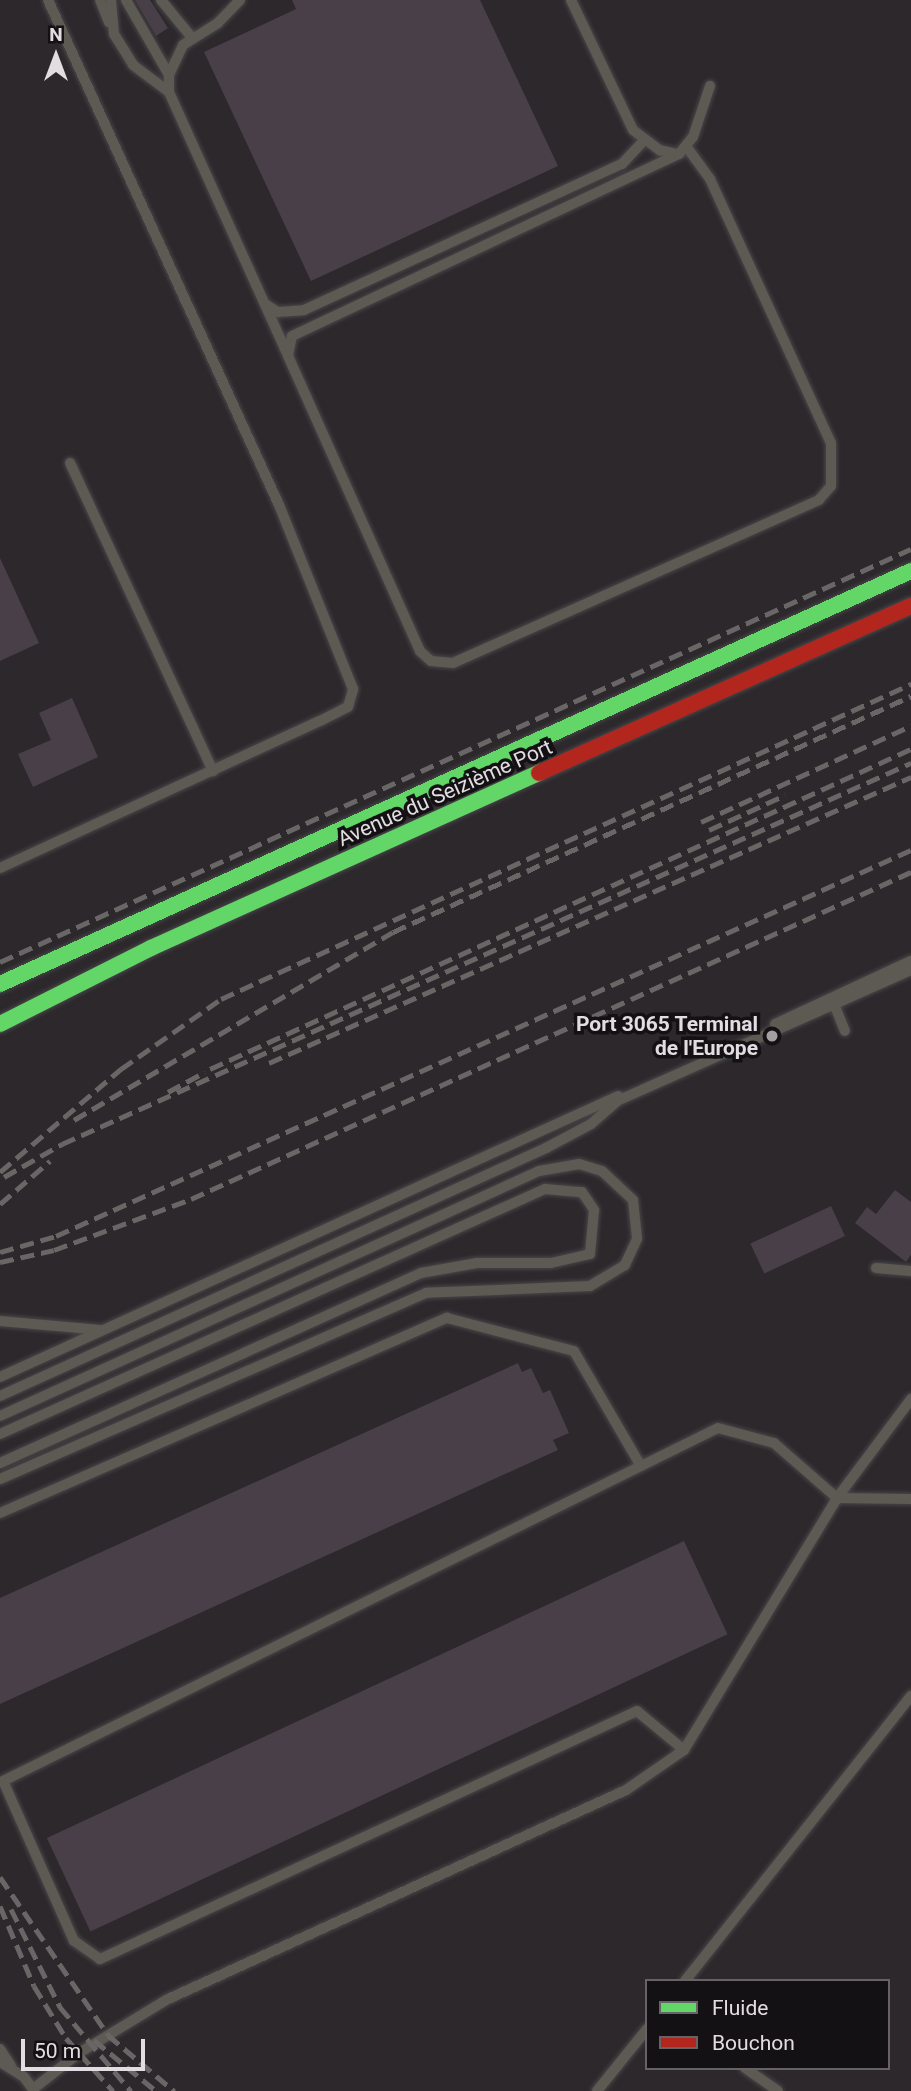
<!DOCTYPE html>
<meta charset="utf-8">
<style>
body{margin:0}
#map{position:relative;width:911px;height:2091px;overflow:hidden;background:#2c282c;font-family:Roboto,sans-serif}
div>[style]{position:absolute}
.building>*{inset:0;background:#493f48;transform-origin:0 0}
.roads{filter:drop-shadow(0 0 2px #484648) drop-shadow(0 0 2px #484648)}
.lane>*{height:10px;margin:-5px;padding:0 5px;transform-origin:5px;border-radius:5px;background:#5d5a53}
.fast>*{height:16px;margin:-8px;padding:0 8px;transform-origin:8px;border-radius:8px;background:#63d668}
.jam>*{height:16px;margin:-8px;padding:0 8px;transform-origin:8px;border-radius:8px;background:#b3261e}
.rail>*{height:5px;margin-top:-2.5px;transform-origin:0;background:repeating-linear-gradient(90deg,#686765 0 14px,transparent 0 21px)}
.dots>*{width:19px;height:19px;translate:-50% -50%;box-sizing:border-box;border:4px solid #141114;border-radius:50%}
span{translate:-50% -50%;white-space:nowrap;text-align:center;line-height:1.15;-webkit-text-stroke:7px #141114;paint-order:stroke}
.street-label{font-size:21px;color:#e2dde1}
.poi-label{font-size:21px;color:#e2dde1;font-weight:700}
.right{translate:-100% -50%;text-align:right}
.legend{position:absolute;left:645px;top:1979px;width:245px;height:91px;box-sizing:border-box;background:#141114;border:2px solid #666366;margin:0;padding:9px 12px;list-style:none;font-size:21px;color:#e2dde1}
.legend li{display:flex;align-items:center;gap:14px;height:35px}
.legend b{width:35px;border:2px solid #666366}
.north{position:absolute;left:21px;top:21px;width:70px;height:70px;-webkit-text-stroke:5px #141114;paint-order:stroke;rotate:0deg;font-size:19px;font-weight:700;line-height:28px;text-align:center;color:#e2dde1}
.north::after{content:'';display:block;margin:auto;width:24px;height:32px;background:#e2dde1;clip-path:polygon(50% 0,100% 100%,50% 72%,0 100%)}
.scale{position:absolute;left:21px;top:2039px;width:124px;height:32px;box-sizing:border-box;border:4px solid #e2dde1;border-top:0;padding-left:9px;font-size:21px;line-height:24px;white-space:nowrap;color:#e2dde1;-webkit-text-stroke:5px #141114;paint-order:stroke}
</style>
<div id="map">
<div class="building">
<div style="clip-path:polygon(135px 0,150px 0,168px 28px,156px 36px)"></div>
<div style="clip-path:polygon(292px 0,480px 0,558px 166px,311px 281px,204px 52px,296px 9px)"></div>
<div style="clip-path:polygon(0 558px,39px 643px,0 661px)"></div>
<div style="clip-path:polygon(72px 698px,98px 757px,33px 787px,18px 754px,51px 740px,39px 713px)"></div>
<div style="clip-path:polygon(895px 1190px,911px 1202px,911px 1255px,906px 1262px,855px 1223px,867px 1207px,876px 1214px)"></div>
<div style="left:831px;top:1206px;width:33px;height:89px;rotate:65deg"></div>
<div style="clip-path:polygon(518px 1363px,522px 1372px,531px 1368px,543px 1393px,550px 1390px,569px 1433px,553px 1440px,558px 1450px,0 1704px,0 1598px)"></div>
<div style="left:684px;top:1541px;width:103px;height:703px;rotate:65deg"></div>
</div>
<div class="roads">
<div class="lane">
<div style="left:100px;top:0;width:24px;rotate:68deg"></div>
<div style="left:111px;top:0;width:34px;rotate:85deg"></div>
<div style="left:114px;top:34px;width:36px;rotate:58deg"></div>
<div style="left:133px;top:65px;width:45px;rotate:36.9deg"></div>
<div style="left:126px;top:0;width:86px;rotate:60.2deg"></div>
<div style="left:161px;top:0;width:50px;rotate:50.6deg"></div>
<div style="left:240px;top:0;width:32px;rotate:134deg"></div>
<div style="left:218px;top:23px;width:41px;rotate:147.8deg"></div>
<div style="left:183px;top:45px;width:33px;rotate:115deg"></div>
<div style="left:169px;top:75px;width:17px;rotate:90deg"></div>
<div style="left:169px;top:92px;width:286px;rotate:65.7deg"></div>
<div style="left:571px;top:0;width:144px;rotate:64.5deg"></div>
<div style="left:633px;top:130px;width:34px;rotate:37deg"></div>
<div style="left:660px;top:150px;width:18px;rotate:13deg"></div>
<div style="left:686px;top:146px;width:41px;rotate:54deg"></div>
<div style="left:710px;top:179px;width:290px;rotate:65.4deg"></div>
<div style="left:831px;top:443px;width:43px;rotate:90deg"></div>
<div style="left:831px;top:486px;width:18px;rotate:131deg"></div>
<div style="left:819px;top:500px;width:401px;rotate:156deg"></div>
<div style="left:453px;top:663px;width:22px;rotate:-175deg"></div>
<div style="left:431px;top:661px;width:15px;rotate:-138deg"></div>
<div style="left:420px;top:651px;width:323px;rotate:-114.1deg"></div>
<div style="left:288px;top:356px;width:20px;rotate:-79deg"></div>
<div style="left:292px;top:336px;width:428px;rotate:-25.2deg"></div>
<div style="left:679px;top:154px;width:22px;rotate:-51deg"></div>
<div style="left:693px;top:137px;width:54px;rotate:-71.6deg"></div>
<div style="left:265px;top:304px;width:15px;rotate:32deg"></div>
<div style="left:278px;top:312px;width:26px;rotate:-4deg"></div>
<div style="left:304px;top:310px;width:350px;rotate:-24.7deg"></div>
<div style="left:622px;top:164px;width:33px;rotate:-47deg"></div>
<div style="left:70px;top:463px;width:340px;rotate:65.1deg"></div>
<div style="left:0;top:868px;width:352px;rotate:-24.7deg"></div>
<div style="left:320px;top:721px;width:31px;rotate:-27deg"></div>
<div style="left:348px;top:707px;width:19px;rotate:-74deg"></div>
<div style="left:353px;top:689px;width:198px;rotate:-111.9deg"></div>
<div style="left:279px;top:505px;width:555px;rotate:-114.58deg"></div>
<div style="left:834px;top:1004px;width:29px;rotate:68deg"></div>
<div style="left:775px;top:1024px;width:150px;rotate:-24.9deg"></div>
<div style="left:876px;top:1268px;width:35px;rotate:5deg"></div>
<div style="left:0;top:1321px;width:100px;rotate:5.1deg"></div>
<div style="left:0;top:1377px;width:679px;rotate:-24.45deg"></div>
<div style="left:0;top:1396px;width:600px;rotate:-24.43deg"></div>
<div style="left:546px;top:1148px;width:51px;rotate:-28.1deg"></div>
<div style="left:591px;top:1124px;width:35px;rotate:-41deg"></div>
<div style="left:617px;top:1101px;width:322px;rotate:-24deg"></div>
<div style="left:0;top:1416px;width:592px;rotate:-24.44deg"></div>
<div style="left:539px;top:1171px;width:41px;rotate:-9.9deg"></div>
<div style="left:579px;top:1164px;width:24px;rotate:17deg"></div>
<div style="left:602px;top:1171px;width:42px;rotate:43.1deg"></div>
<div style="left:633px;top:1200px;width:39px;rotate:84deg"></div>
<div style="left:637px;top:1239px;width:29px;rotate:115deg"></div>
<div style="left:625px;top:1265px;width:41px;rotate:149deg"></div>
<div style="left:590px;top:1286px;width:164px;rotate:177.6deg"></div>
<div style="left:426px;top:1293px;width:465px;rotate:156.4deg"></div>
<div style="left:0;top:1434px;width:598px;rotate:-24.21deg"></div>
<div style="left:545px;top:1189px;width:37px;rotate:5deg"></div>
<div style="left:582px;top:1192px;width:22px;rotate:56deg"></div>
<div style="left:594px;top:1210px;width:44px;rotate:95.2deg"></div>
<div style="left:590px;top:1254px;width:40px;rotate:167deg"></div>
<div style="left:551px;top:1263px;width:74px;rotate:180deg"></div>
<div style="left:477px;top:1263px;width:57px;rotate:169.9deg"></div>
<div style="left:421px;top:1273px;width:462px;rotate:155.7deg"></div>
<div style="left:0;top:1513px;width:488px;rotate:-23.6deg"></div>
<div style="left:447px;top:1318px;width:131px;rotate:14.6deg"></div>
<div style="left:574px;top:1351px;width:133px;rotate:59.8deg"></div>
<div style="left:684px;top:1750px;width:61px;rotate:-140.3deg"></div>
<div style="left:637px;top:1711px;width:592px;rotate:155.21deg"></div>
<div style="left:100px;top:1959px;width:32px;rotate:-145deg"></div>
<div style="left:74px;top:1941px;width:175px;rotate:-113.9deg"></div>
<div style="left:3px;top:1781px;width:797px;rotate:-26.28deg"></div>
<div style="left:718px;top:1428px;width:58px;rotate:15deg"></div>
<div style="left:774px;top:1443px;width:84px;rotate:41.1deg"></div>
<div style="left:837px;top:1498px;width:74px;rotate:0.8deg"></div>
<div style="left:685px;top:1981px;width:364px;rotate:-51.6deg"></div>
<div style="left:0;top:2049px;width:20px;rotate:57deg"></div>
<div style="left:0;top:2062px;width:28px;rotate:32deg"></div>
<div style="left:24px;top:2077px;width:17px;rotate:54deg"></div>
<div style="left:745px;top:2068px;width:40px;rotate:34.9deg"></div>
<div style="left:33px;top:2089px;width:58px;rotate:-38deg"></div>
<div style="left:79px;top:2053px;width:102px;rotate:-31.3deg"></div>
<div style="left:166px;top:2000px;width:506px;rotate:-24.54deg"></div>
<div style="left:626px;top:1790px;width:70px;rotate:-34.6deg"></div>
<div style="left:684px;top:1750px;width:295px;rotate:-58.7deg"></div>
<div style="left:837px;top:1498px;width:124px;rotate:-53.2deg"></div>
<div style="left:597px;top:2091px;width:80px;rotate:-51.1deg"></div>
</div>
<div class="fast">
<div style="left:0;top:984px;width:1000px;rotate:-24.39deg"></div>
<div style="left:0;top:1024px;width:169px;rotate:-26.7deg"></div>
<div style="left:151px;top:948px;width:426px;rotate:-24.3deg"></div>
</div>
<div class="jam">
<div style="left:539px;top:773px;width:408px;rotate:-24.2deg"></div>
</div>
</div>
<div class="rail">
<div style="left:701px;top:822px;width:231px;rotate:-24.6deg"></div>
<div style="left:709px;top:830px;width:84px;rotate:-24.7deg"></div>
<div style="left:0;top:962px;width:1000px;rotate:-24.39deg"></div>
<div style="left:269px;top:1063px;width:703px;rotate:-24.01deg"></div>
<div style="left:210px;top:1069px;width:771px;rotate:-24.54deg"></div>
<div style="left:168px;top:1092px;width:42px;rotate:-28.4deg"></div>
<div style="left:74px;top:1120px;width:370px;rotate:-30.5deg"></div>
<div style="left:393px;top:932px;width:569px;rotate:-24.49deg"></div>
<div style="left:0;top:1172px;width:159px;rotate:-40.4deg"></div>
<div style="left:121px;top:1069px;width:122px;rotate:-35deg"></div>
<div style="left:221px;top:999px;width:759px;rotate:-24.54deg"></div>
<div style="left:4px;top:1177px;width:67px;rotate:-29.6deg"></div>
<div style="left:62px;top:1144px;width:931px;rotate:-24.17deg"></div>
<div style="left:0;top:1204px;width:66px;rotate:-40.7deg"></div>
<div style="left:0;top:1252px;width:58px;rotate:-15.9deg"></div>
<div style="left:56px;top:1236px;width:938px;rotate:-24.3deg"></div>
<div style="left:0;top:1262px;width:55px;rotate:-12.5deg"></div>
<div style="left:54px;top:1250px;width:146px;rotate:-20.4deg"></div>
<div style="left:191px;top:1199px;width:791px;rotate:-24.43deg"></div>
<div style="left:0;top:1877px;width:191px;rotate:55.6deg"></div>
<div style="left:108px;top:2035px;width:87px;rotate:40.3deg"></div>
<div style="left:0;top:1906px;width:87px;rotate:67deg"></div>
<div style="left:34px;top:1986px;width:61px;rotate:58.4deg"></div>
<div style="left:66px;top:2038px;width:71px;rotate:48.4deg"></div>
<div style="left:11px;top:1909px;width:110px;rotate:63.4deg"></div>
<div style="left:60px;top:2007px;width:110px;rotate:49.8deg"></div>
<div style="left:94px;top:2040px;width:80px;rotate:39.4deg"></div>
</div>
<div class="dots">
<div style="left:772px;top:1036px;background:#a29ea2"></div>
</div>
<div class="street-label">
<span style="left:445px;top:793px;rotate:-24deg">Avenue du Seizième Port</span>
</div>
<div class="poi-label">
<span class="right" style="left:758px;top:1036px">Port 3065 Terminal<br>de l'Europe</span>
</div>
<ul class="legend">
<li><b style="height:9px;background:#63d668"></b>Fluide</li>
<li><b style="height:9px;background:#b3261e"></b>Bouchon</li>
</ul>
<div class="north">N</div>
<div class="scale">50 m</div>
</div>
